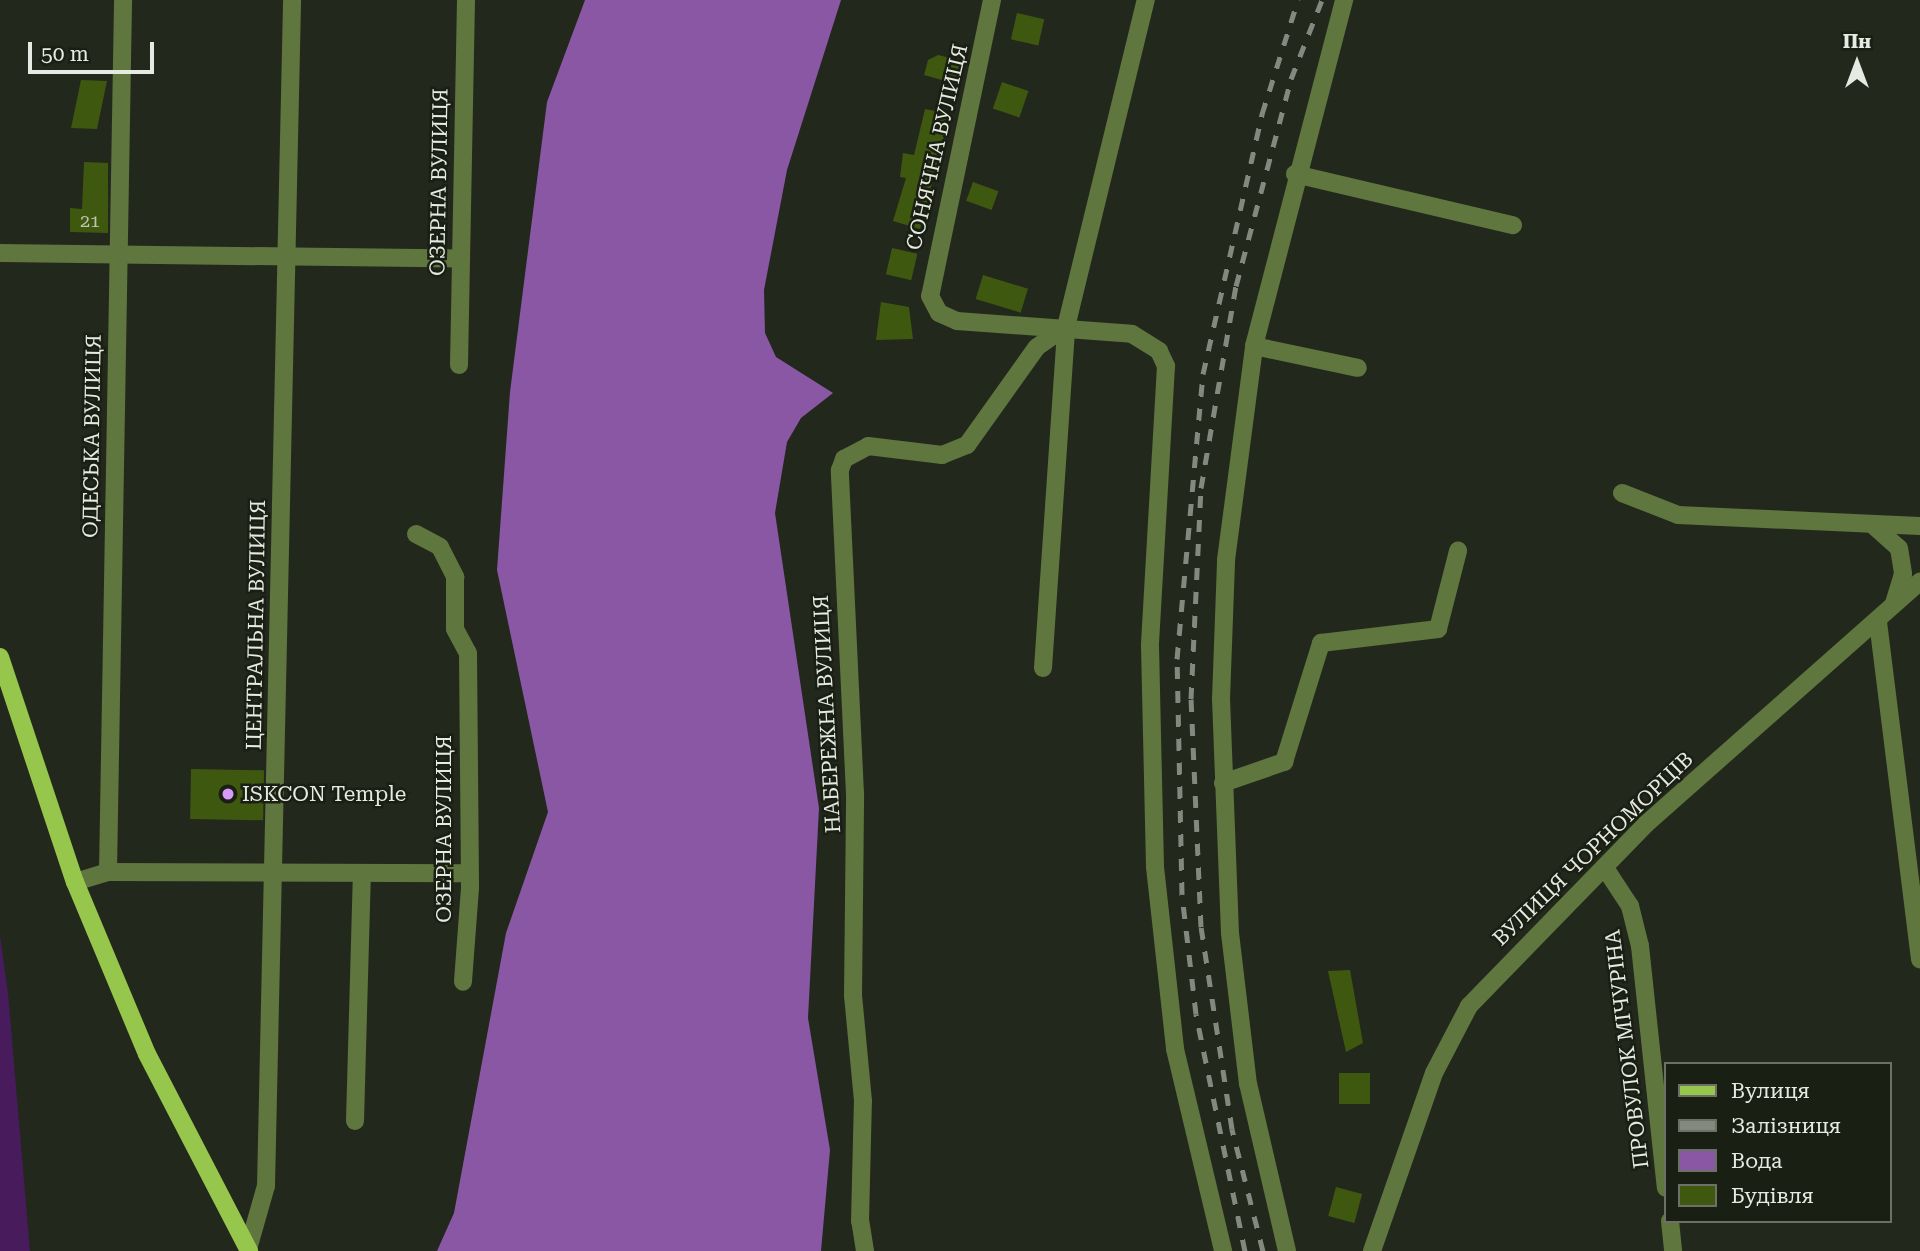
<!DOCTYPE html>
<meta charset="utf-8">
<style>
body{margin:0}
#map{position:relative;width:1920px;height:1251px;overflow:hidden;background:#23281d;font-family:"Roboto Serif",serif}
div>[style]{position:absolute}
.green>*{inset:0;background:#471b5c}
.water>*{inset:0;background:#8a57a4}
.building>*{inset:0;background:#3f580f;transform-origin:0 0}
.minor>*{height:18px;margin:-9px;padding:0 9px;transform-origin:9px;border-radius:9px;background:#5f763f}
.major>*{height:18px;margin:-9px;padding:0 9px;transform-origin:9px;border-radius:9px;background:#97c64c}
.rail>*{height:5px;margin-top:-2.5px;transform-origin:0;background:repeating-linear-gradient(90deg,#84897f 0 12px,transparent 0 24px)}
.dots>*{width:19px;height:19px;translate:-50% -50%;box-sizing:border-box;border:4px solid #1a1f13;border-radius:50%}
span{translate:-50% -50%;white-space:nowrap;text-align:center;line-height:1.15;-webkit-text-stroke:5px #1a1f13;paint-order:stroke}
.number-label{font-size:18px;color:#bcc6ad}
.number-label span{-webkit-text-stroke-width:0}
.street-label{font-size:21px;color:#e6eae2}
.poi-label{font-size:21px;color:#e6eae2}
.left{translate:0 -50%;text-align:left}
.legend{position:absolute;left:1664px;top:1062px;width:228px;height:161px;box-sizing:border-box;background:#1a1f13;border:2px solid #6c7066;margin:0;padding:9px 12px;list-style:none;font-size:21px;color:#e6eae2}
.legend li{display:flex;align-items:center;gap:14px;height:35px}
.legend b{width:35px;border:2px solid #6c7066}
.north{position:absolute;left:1822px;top:28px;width:70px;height:70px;-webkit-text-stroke:5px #1a1f13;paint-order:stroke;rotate:0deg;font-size:19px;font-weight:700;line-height:28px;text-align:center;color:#e6eae2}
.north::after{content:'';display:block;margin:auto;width:24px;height:32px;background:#e6eae2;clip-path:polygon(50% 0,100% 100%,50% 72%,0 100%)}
.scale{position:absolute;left:28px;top:42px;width:126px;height:32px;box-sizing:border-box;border:4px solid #e6eae2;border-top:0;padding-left:9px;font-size:21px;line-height:24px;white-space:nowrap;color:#e6eae2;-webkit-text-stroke:5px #1a1f13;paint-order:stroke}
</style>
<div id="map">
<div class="green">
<div style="clip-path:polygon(0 936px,8px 993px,30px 1251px,0 1251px)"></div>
</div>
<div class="water">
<div style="clip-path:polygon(585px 0,841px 0,787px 170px,764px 290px,765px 333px,776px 357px,833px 393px,801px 418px,787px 442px,775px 513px,819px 808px,808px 1018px,830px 1150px,821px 1251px,437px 1251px,454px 1213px,506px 933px,548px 812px,497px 570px,510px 392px,547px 102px)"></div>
</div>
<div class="building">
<div style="left:1017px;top:13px;width:28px;height:27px;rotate:13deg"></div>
<div style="clip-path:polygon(938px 55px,962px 61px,956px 84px,924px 75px,928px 60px)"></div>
<div style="clip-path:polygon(81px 80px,107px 81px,97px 129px,71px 128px)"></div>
<div style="left:1002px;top:82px;width:28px;height:28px;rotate:19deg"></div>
<div style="clip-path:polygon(925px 109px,950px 114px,920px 229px,893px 221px,906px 178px,900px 177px,903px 153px,914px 155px)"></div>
<div style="clip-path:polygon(84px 162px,108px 163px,108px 233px,70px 232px,70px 208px,82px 209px)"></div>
<div style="left:973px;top:182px;width:27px;height:20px;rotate:20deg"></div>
<div style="left:892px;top:248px;width:26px;height:27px;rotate:13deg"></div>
<div style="left:983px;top:275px;width:47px;height:25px;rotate:17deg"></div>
<div style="clip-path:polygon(881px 302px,909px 307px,913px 339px,876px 340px)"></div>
<div style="left:191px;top:769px;width:73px;height:50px;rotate:1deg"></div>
<div style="clip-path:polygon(1350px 970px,1363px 1043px,1346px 1052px,1328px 971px)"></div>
<div style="left:1370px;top:1073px;width:31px;height:31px;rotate:90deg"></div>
<div style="left:1336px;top:1187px;width:27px;height:30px;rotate:15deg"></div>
</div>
<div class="minor">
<div style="left:992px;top:0;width:302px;rotate:101.8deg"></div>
<div style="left:930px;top:296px;width:19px;rotate:62deg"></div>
<div style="left:939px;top:313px;width:20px;rotate:24deg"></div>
<div style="left:957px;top:321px;width:175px;rotate:4.2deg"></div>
<div style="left:1132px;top:334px;width:32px;rotate:32deg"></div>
<div style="left:1159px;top:351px;width:17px;rotate:65deg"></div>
<div style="left:1166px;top:366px;width:280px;rotate:93.3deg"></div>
<div style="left:1150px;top:646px;width:221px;rotate:88.7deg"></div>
<div style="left:1155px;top:867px;width:183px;rotate:83.7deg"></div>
<div style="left:1175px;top:1049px;width:208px;rotate:76.6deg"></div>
<div style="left:1295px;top:174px;width:224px;rotate:13.2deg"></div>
<div style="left:0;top:253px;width:459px;rotate:0.7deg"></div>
<div style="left:1254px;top:346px;width:106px;rotate:11.9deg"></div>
<div style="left:459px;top:365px;width:365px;rotate:-88.9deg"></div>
<div style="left:1622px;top:493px;width:60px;rotate:21.4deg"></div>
<div style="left:1678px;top:515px;width:242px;rotate:2.6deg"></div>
<div style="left:1872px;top:524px;width:36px;rotate:42deg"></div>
<div style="left:1899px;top:548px;width:26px;rotate:81deg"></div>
<div style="left:1903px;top:574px;width:30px;rotate:107deg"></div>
<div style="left:416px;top:534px;width:27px;rotate:28deg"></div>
<div style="left:440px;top:547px;width:34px;rotate:63deg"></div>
<div style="left:455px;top:577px;width:52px;rotate:90deg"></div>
<div style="left:455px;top:629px;width:27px;rotate:62deg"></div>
<div style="left:468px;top:653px;width:235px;rotate:89.5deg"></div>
<div style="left:470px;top:888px;width:94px;rotate:94.3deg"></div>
<div style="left:1878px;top:622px;width:340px;rotate:82.9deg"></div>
<div style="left:1043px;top:668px;width:342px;rotate:-86.1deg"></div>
<div style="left:1066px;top:327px;width:337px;rotate:-76.3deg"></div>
<div style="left:1223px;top:783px;width:65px;rotate:-19deg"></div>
<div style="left:1284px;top:762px;width:125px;rotate:-72.7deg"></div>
<div style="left:1321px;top:643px;width:118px;rotate:-6.8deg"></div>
<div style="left:1438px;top:629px;width:81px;rotate:-75.6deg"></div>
<div style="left:1607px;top:871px;width:42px;rotate:56.7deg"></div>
<div style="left:1630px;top:906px;width:41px;rotate:76deg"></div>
<div style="left:1640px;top:946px;width:243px;rotate:83.9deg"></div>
<div style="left:108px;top:872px;width:872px;rotate:-89.01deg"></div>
<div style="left:75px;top:882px;width:34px;rotate:-17deg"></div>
<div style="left:108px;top:872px;width:357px;rotate:0.2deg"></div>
<div style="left:355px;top:1121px;width:245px;rotate:-88.4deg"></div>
<div style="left:1670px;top:1221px;width:30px;rotate:84deg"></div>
<div style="left:248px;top:1249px;width:66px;rotate:-74.1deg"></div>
<div style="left:266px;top:1186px;width:1186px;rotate:-88.74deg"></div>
<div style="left:865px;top:1251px;width:30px;rotate:-99deg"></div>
<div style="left:860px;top:1221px;width:120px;rotate:-88.6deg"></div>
<div style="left:863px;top:1101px;width:105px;rotate:-95.4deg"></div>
<div style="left:853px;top:996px;width:202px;rotate:-89.4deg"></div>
<div style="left:855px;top:794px;width:324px;rotate:-92.7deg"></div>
<div style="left:840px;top:470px;width:12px;rotate:-70deg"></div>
<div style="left:844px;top:459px;width:27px;rotate:-28deg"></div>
<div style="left:868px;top:446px;width:75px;rotate:6.9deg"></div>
<div style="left:942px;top:455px;width:27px;rotate:-22deg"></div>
<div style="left:967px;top:445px;width:120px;rotate:-54.5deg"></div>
<div style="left:1037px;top:347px;width:35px;rotate:-35deg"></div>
<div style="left:1287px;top:1251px;width:171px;rotate:-103.1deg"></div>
<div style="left:1248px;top:1084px;width:152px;rotate:-96.8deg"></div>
<div style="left:1230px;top:933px;width:234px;rotate:-92.2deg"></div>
<div style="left:1221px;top:699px;width:139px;rotate:-87.9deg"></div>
<div style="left:1226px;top:560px;width:216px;rotate:-82.5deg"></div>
<div style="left:1254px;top:346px;width:358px;rotate:-75.4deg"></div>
<div style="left:1372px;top:1251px;width:188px;rotate:-70.8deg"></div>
<div style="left:1434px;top:1073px;width:76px;rotate:-62.4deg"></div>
<div style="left:1469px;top:1006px;width:254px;rotate:-45.8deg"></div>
<div style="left:1646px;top:824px;width:366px;rotate:-41.5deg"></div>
</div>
<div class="major">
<div style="left:0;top:657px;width:237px;rotate:71.6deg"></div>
<div style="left:75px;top:882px;width:186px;rotate:67.3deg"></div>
<div style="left:147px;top:1054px;width:222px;rotate:62.6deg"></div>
</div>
<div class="rail">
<div style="left:1245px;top:1251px;width:242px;rotate:-101.7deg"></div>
<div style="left:1196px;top:1014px;width:121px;rotate:-96.7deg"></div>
<div style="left:1182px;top:894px;width:235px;rotate:-91.2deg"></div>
<div style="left:1177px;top:659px;width:286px;rotate:-84.8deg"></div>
<div style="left:1203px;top:374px;width:267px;rotate:-77.2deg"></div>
<div style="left:1262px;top:114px;width:120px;rotate:-72.5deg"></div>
<div style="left:1263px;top:1251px;width:126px;rotate:-104.3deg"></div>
<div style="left:1232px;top:1129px;width:204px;rotate:-98.7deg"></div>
<div style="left:1201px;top:927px;width:228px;rotate:-92.5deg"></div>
<div style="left:1191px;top:699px;width:211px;rotate:-87.3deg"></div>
<div style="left:1201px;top:488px;width:205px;rotate:-80.2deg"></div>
<div style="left:1236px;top:286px;width:214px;rotate:-75.1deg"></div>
<div style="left:1291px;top:79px;width:85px;rotate:-68.6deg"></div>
</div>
<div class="dots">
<div style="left:228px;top:794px;background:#d89bf8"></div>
</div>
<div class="number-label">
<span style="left:90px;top:221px">21</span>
</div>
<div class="street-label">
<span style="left:937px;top:147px;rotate:-77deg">СОНЯЧНА ВУЛИЦЯ</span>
<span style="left:439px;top:182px;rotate:-89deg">ОЗЕРНА ВУЛИЦЯ</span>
<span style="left:92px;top:436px;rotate:-89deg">ОДЕСЬКА ВУЛИЦЯ</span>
<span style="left:256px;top:625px;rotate:-89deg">ЦЕНТРАЛЬНА ВУЛИЦЯ</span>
<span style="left:827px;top:714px;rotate:-93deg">НАБЕРЕЖНА ВУЛИЦЯ</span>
<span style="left:444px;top:829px;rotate:-90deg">ОЗЕРНА ВУЛИЦЯ</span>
<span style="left:1593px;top:849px;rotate:-44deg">ВУЛИЦЯ ЧОРНОМОРЦІВ</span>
<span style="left:1627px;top:1049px;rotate:-97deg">ПРОВУЛОК МІЧУРІНА</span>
</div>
<div class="poi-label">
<span class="left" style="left:242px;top:794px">ISKCON Temple</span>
</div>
<ul class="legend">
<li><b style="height:9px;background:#97c64c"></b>Вулиця</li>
<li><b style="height:9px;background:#84897f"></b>Залізниця</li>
<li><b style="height:19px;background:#8a57a4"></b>Вода</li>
<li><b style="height:19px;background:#3f580f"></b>Будівля</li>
</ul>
<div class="north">Пн</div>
<div class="scale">50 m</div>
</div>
